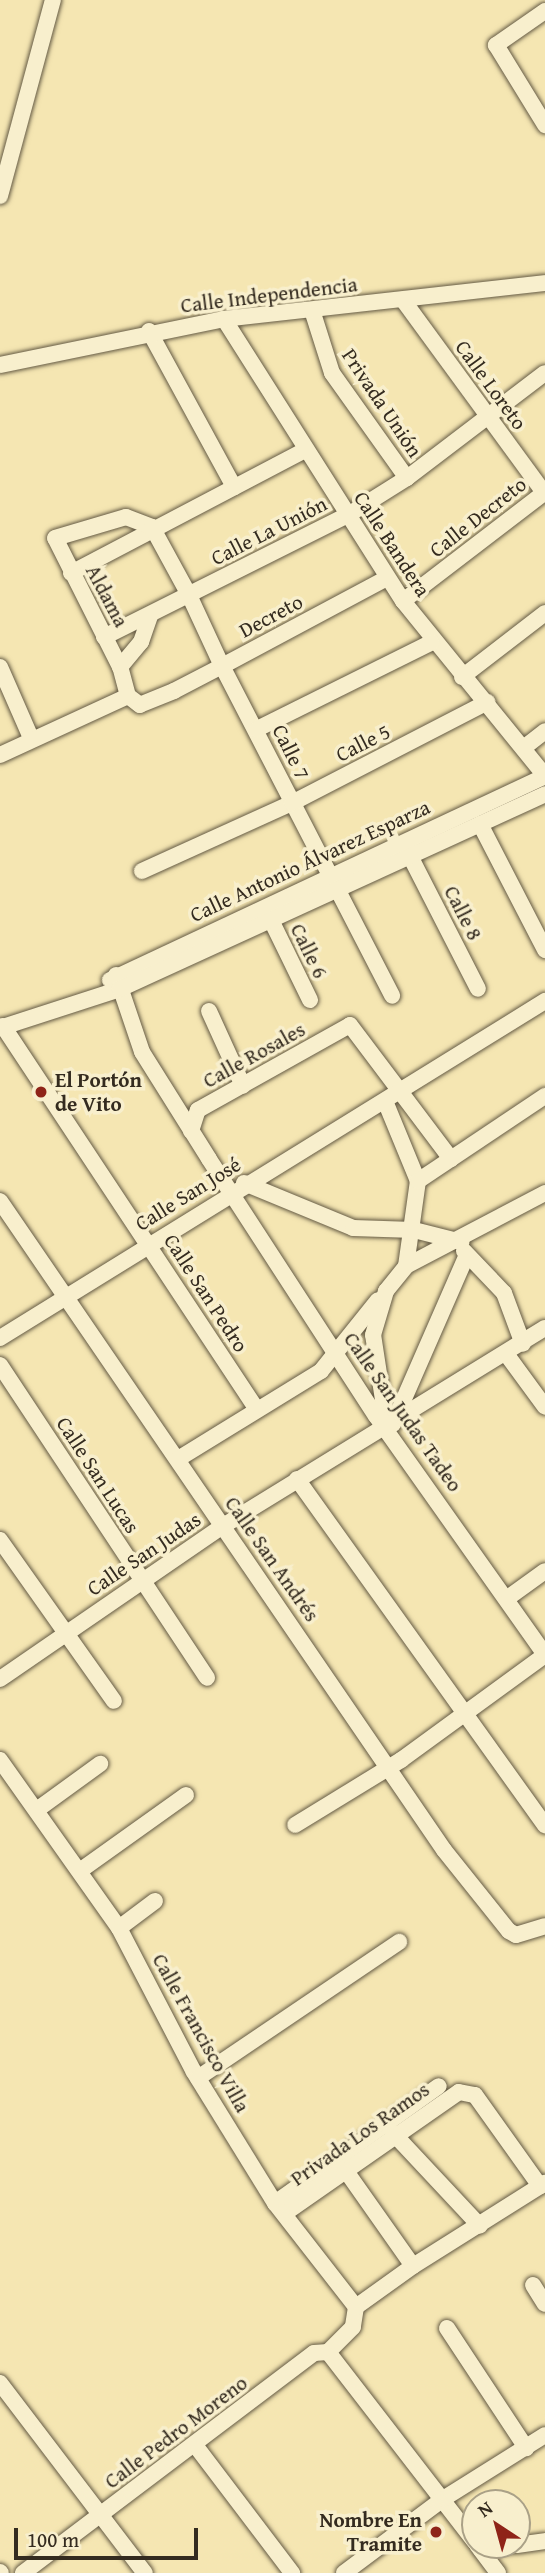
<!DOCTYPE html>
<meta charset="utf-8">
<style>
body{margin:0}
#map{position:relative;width:545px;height:2573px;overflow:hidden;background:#f5e6b2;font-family:"Gentium Book Plus",serif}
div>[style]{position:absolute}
.roads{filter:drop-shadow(0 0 2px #645a44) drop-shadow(0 0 2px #645a44)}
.minor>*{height:16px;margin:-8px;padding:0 8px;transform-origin:8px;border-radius:8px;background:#f8efcd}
.dots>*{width:19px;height:19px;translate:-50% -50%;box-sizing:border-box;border:4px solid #f8efcd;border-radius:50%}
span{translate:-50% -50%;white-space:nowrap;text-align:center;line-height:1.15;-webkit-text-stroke:7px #f8efcd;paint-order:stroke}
.street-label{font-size:21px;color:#342b1f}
.poi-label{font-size:21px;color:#342b1f;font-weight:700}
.left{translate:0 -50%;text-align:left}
.right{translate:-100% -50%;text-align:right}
.north{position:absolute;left:461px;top:2489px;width:70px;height:70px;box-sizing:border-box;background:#f8efcd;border:2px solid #aaa187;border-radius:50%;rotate:324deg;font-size:19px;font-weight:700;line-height:28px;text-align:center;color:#342b1f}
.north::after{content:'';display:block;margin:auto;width:24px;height:32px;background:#8f2418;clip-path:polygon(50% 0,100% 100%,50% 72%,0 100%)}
.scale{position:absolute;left:14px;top:2528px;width:184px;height:32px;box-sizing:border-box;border:4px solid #342b1f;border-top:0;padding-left:9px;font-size:21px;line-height:24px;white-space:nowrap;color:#342b1f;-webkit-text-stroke:5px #f8efcd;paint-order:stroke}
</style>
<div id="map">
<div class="roads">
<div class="minor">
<div style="left:545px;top:11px;width:60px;rotate:145.2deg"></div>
<div style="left:496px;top:45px;width:94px;rotate:58.5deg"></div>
<div style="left:0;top:196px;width:203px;rotate:-74.9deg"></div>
<div style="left:403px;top:300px;width:240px;rotate:53.8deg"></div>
<div style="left:312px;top:310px;width:66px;rotate:72.4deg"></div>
<div style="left:332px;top:373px;width:129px;rotate:54.5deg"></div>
<div style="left:224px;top:319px;width:334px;rotate:57.6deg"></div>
<div style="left:403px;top:601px;width:225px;rotate:50.9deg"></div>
<div style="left:149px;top:331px;width:178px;rotate:61.4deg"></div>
<div style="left:0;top:365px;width:229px;rotate:-11.6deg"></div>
<div style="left:224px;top:319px;width:323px;rotate:-6.4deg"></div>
<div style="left:71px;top:573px;width:264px;rotate:-27.7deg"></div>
<div style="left:387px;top:578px;width:187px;rotate:151.9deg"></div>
<div style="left:222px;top:666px;width:54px;rotate:152.5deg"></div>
<div style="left:174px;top:691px;width:37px;rotate:158deg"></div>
<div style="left:140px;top:705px;width:15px;rotate:-143deg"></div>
<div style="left:128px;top:696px;width:30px;rotate:-105deg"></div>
<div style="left:120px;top:667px;width:144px;rotate:-116.7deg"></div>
<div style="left:55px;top:538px;width:74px;rotate:-16.5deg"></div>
<div style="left:126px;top:517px;width:28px;rotate:21deg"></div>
<div style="left:152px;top:527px;width:77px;rotate:61.4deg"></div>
<div style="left:189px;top:595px;width:78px;rotate:65.1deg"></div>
<div style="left:222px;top:666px;width:371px;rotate:62.7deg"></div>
<div style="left:403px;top:601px;width:179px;rotate:-37.5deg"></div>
<div style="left:104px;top:637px;width:273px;rotate:-26.6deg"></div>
<div style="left:348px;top:515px;width:70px;rotate:-32.1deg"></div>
<div style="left:407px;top:478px;width:173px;rotate:-37.3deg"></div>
<div style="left:0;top:667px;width:77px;rotate:66.4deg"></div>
<div style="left:120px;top:667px;width:33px;rotate:-50deg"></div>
<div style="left:141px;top:642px;width:28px;rotate:-71deg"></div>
<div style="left:462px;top:677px;width:105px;rotate:-37.6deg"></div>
<div style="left:257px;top:729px;width:195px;rotate:-26.4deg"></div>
<div style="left:526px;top:746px;width:24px;rotate:-38deg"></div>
<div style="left:0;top:755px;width:141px;rotate:-24.7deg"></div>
<div style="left:480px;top:824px;width:142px;rotate:62.7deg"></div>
<div style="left:410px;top:856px;width:149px;rotate:62.9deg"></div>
<div style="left:142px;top:871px;width:165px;rotate:-24.4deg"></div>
<div style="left:292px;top:803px;width:220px;rotate:-27.3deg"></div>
<div style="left:271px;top:920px;width:89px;rotate:64deg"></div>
<div style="left:116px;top:975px;width:81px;rotate:71.3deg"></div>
<div style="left:142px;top:1052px;width:126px;rotate:57.9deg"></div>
<div style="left:209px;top:1159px;width:306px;rotate:57deg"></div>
<div style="left:376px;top:1416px;width:293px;rotate:54.7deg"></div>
<div style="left:545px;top:1655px;width:178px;rotate:143.9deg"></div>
<div style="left:401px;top:1760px;width:124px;rotate:148.5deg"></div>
<div style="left:110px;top:980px;width:480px;rotate:-25.1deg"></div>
<div style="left:209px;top:1011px;width:82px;rotate:65.6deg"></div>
<div style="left:3px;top:1026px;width:458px;rotate:56.5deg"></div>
<div style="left:0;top:1028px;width:126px;rotate:-18deg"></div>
<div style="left:120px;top:989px;width:468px;rotate:-24.6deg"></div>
<div style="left:385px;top:1101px;width:87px;rotate:67.6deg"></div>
<div style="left:191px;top:1131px;width:22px;rotate:-72deg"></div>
<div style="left:198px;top:1110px;width:174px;rotate:-29.2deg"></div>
<div style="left:350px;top:1025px;width:168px;rotate:53deg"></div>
<div style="left:244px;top:1183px;width:118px;rotate:22.4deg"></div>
<div style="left:353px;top:1228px;width:61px;rotate:1.9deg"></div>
<div style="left:414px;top:1230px;width:49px;rotate:14.3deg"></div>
<div style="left:0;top:1201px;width:786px;rotate:55.62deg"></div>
<div style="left:444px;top:1850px;width:104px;rotate:51.3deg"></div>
<div style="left:509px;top:1931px;width:8px;rotate:30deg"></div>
<div style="left:516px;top:1935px;width:30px;rotate:-17deg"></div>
<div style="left:464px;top:1251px;width:58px;rotate:46.4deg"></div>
<div style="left:504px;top:1293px;width:54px;rotate:69.6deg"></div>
<div style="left:406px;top:1266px;width:157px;rotate:-27.7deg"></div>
<div style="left:0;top:1338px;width:641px;rotate:-31.73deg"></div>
<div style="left:507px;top:1355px;width:64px;rotate:53.8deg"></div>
<div style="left:0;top:1365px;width:375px;rotate:56.5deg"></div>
<div style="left:393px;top:1424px;width:182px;rotate:-66.4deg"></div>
<div style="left:387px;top:1426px;width:92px;rotate:-98.7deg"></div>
<div style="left:373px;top:1335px;width:46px;rotate:-73.5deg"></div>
<div style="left:386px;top:1291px;width:32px;rotate:-51deg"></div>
<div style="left:406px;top:1266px;width:86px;rotate:-82deg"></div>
<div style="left:418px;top:1181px;width:153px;rotate:-33.8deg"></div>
<div style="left:178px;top:1459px;width:168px;rotate:-31.6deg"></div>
<div style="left:321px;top:1371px;width:91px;rotate:-51.2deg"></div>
<div style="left:297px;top:1479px;width:426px;rotate:54.4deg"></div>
<div style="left:0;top:1540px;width:197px;rotate:54.7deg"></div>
<div style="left:509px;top:1597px;width:44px;rotate:-35.8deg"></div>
<div style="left:0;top:1679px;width:270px;rotate:-34.5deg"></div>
<div style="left:223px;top:1526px;width:378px;rotate:-31.6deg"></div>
<div style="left:0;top:1760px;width:206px;rotate:54.7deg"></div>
<div style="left:119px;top:1928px;width:162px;rotate:62.5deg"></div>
<div style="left:194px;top:2072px;width:154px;rotate:58.3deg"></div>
<div style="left:275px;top:2203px;width:132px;rotate:52.1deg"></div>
<div style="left:356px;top:2307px;width:20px;rotate:99deg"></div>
<div style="left:353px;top:2327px;width:35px;rotate:135deg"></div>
<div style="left:328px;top:2352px;width:14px;rotate:176deg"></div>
<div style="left:314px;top:2353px;width:365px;rotate:142.9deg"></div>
<div style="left:38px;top:1809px;width:77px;rotate:-36deg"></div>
<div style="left:81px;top:1870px;width:129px;rotate:-35.5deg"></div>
<div style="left:119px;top:1928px;width:45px;rotate:-36.9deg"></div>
<div style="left:198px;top:2078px;width:243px;rotate:-34.1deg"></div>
<div style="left:393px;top:2133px;width:127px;rotate:46.9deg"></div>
<div style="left:346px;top:2171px;width:116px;rotate:54.8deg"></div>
<div style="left:413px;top:2266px;width:70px;rotate:144.3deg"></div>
<div style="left:275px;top:2203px;width:201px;rotate:-35.5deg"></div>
<div style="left:284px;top:2214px;width:213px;rotate:-34.9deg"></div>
<div style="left:459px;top:2092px;width:16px;rotate:11deg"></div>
<div style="left:475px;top:2095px;width:112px;rotate:54.5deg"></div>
<div style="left:413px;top:2266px;width:156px;rotate:-32.2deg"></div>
<div style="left:533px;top:2285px;width:22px;rotate:58deg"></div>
<div style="left:447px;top:2328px;width:144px;rotate:56.6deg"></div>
<div style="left:328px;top:2352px;width:240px;rotate:52.3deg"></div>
<div style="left:0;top:2383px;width:239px;rotate:52.7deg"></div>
<div style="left:195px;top:2445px;width:161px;rotate:52.8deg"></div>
<div style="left:477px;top:2545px;width:35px;rotate:53deg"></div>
<div style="left:517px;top:2545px;width:28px;rotate:-8deg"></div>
<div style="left:481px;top:2550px;width:33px;rotate:-9deg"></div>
<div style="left:0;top:2572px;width:1px;rotate:45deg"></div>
<div style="left:344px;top:2573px;width:124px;rotate:-36.8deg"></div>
<div style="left:443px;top:2499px;width:120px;rotate:-32.1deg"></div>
</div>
</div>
<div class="dots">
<div style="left:41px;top:1092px;background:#8f2418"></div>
<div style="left:436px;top:2532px;background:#8f2418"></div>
</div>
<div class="street-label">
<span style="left:269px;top:295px;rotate:-7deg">Calle Independencia</span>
<span style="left:491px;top:385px;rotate:54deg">Calle Loreto</span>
<span style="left:382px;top:403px;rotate:56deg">Privada Unión</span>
<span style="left:478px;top:517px;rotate:-38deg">Calle Decreto</span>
<span style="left:269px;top:531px;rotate:-27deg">Calle La Unión</span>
<span style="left:392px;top:544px;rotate:57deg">Calle Bandera</span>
<span style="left:107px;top:596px;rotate:62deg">Aldama</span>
<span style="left:271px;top:616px;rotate:-28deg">Decreto</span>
<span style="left:363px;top:743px;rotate:-27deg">Calle 5</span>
<span style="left:291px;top:752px;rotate:64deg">Calle 7</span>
<span style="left:310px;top:861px;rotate:-25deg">Calle Antonio Álvarez Esparza</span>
<span style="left:463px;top:913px;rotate:63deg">Calle 8</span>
<span style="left:309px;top:951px;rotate:64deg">Calle 6</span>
<span style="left:254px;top:1055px;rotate:-29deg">Calle Rosales</span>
<span style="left:188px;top:1194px;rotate:-32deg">Calle San José</span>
<span style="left:206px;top:1293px;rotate:57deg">Calle San Pedro</span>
<span style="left:403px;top:1412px;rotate:55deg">Calle San Judas Tadeo</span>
<span style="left:98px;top:1475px;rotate:57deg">Calle San Lucas</span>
<span style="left:144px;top:1554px;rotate:-34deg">Calle San Judas</span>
<span style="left:272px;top:1559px;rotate:55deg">Calle San Andrés</span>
<span style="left:201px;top:2033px;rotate:61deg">Calle Francisco Villa</span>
<span style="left:360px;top:2134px;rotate:-35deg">Privada Los Ramos</span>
<span style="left:176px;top:2432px;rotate:-37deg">Calle Pedro Moreno</span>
</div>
<div class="poi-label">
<span class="left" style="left:55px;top:1092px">El Portón<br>de Vito</span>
<span class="right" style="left:422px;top:2532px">Nombre En<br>Tramite</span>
</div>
<div class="north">N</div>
<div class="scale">100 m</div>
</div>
